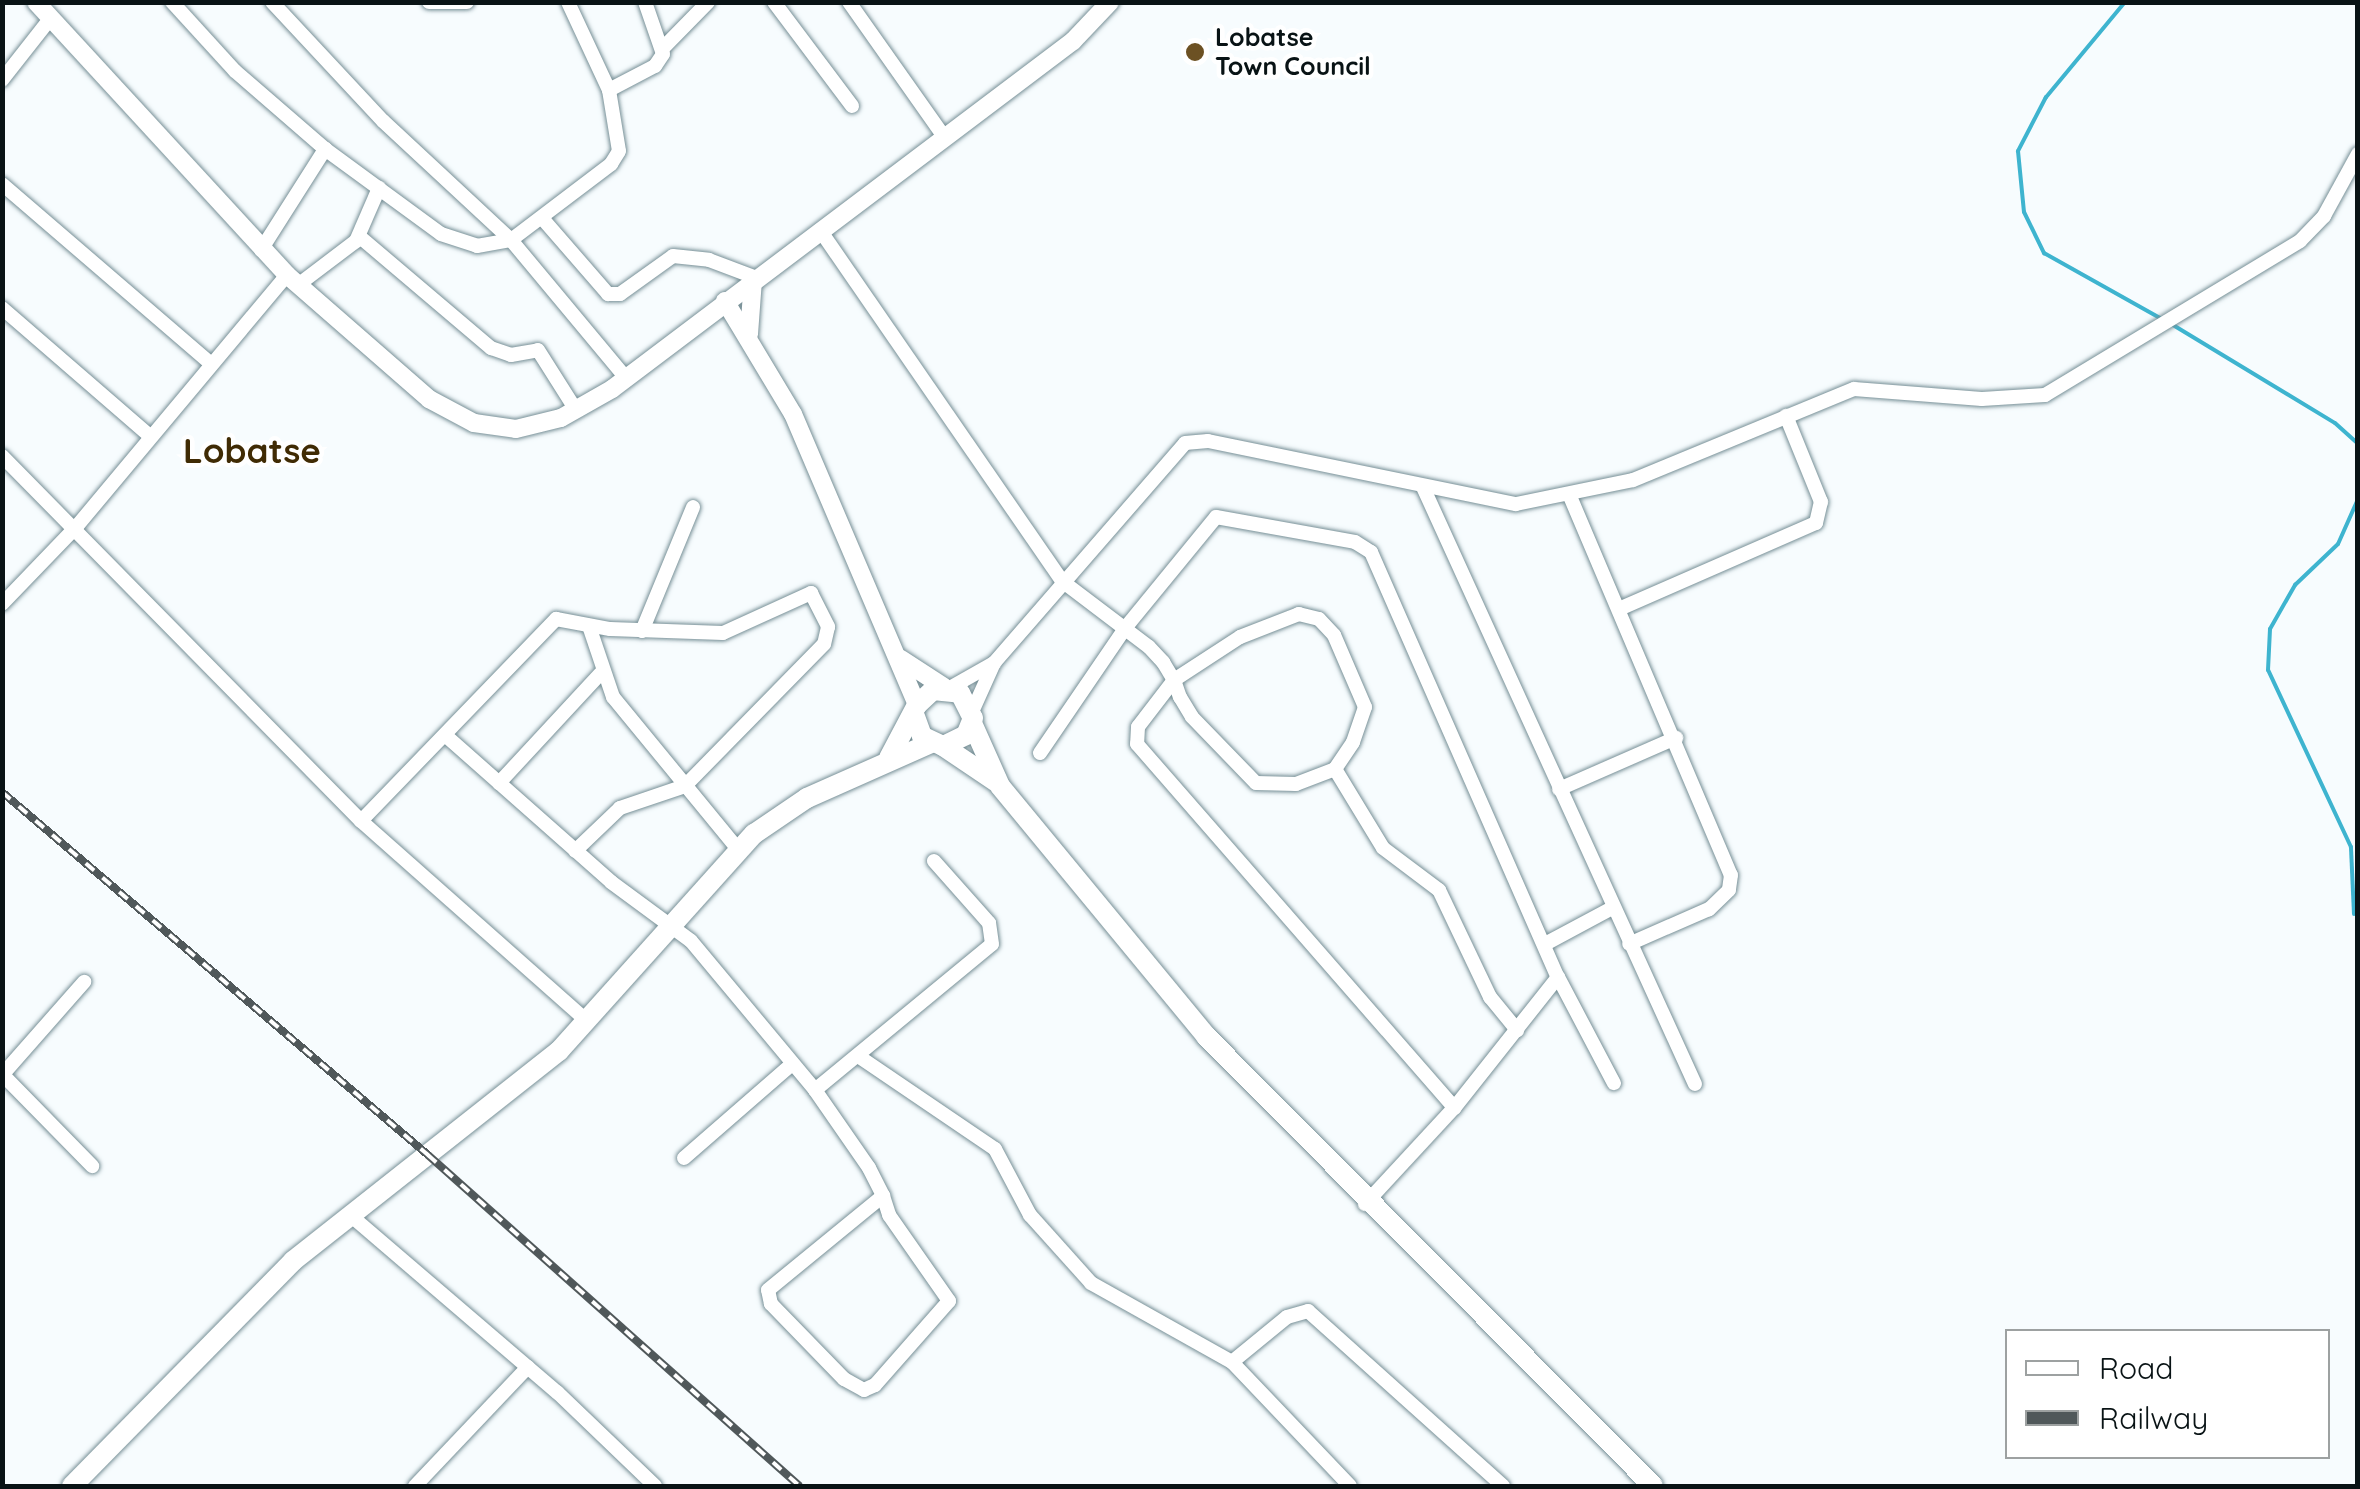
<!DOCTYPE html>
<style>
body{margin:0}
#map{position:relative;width:2360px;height:1489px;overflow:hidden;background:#f7fcfe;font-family:Quicksand,sans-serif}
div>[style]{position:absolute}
.stream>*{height:4px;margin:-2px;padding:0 2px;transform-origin:2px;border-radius:2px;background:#3eb4cf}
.roads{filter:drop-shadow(0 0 2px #768f96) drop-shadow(0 0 2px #768f96)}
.minor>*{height:14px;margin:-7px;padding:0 7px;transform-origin:7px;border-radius:7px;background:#fff}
.tertiary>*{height:18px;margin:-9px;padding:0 9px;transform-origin:9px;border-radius:9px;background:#fff}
.secondary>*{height:20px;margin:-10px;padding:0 10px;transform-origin:10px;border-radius:10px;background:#fff}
.rail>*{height:8px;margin-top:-4px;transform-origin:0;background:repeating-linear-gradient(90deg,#fff 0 11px,#50585a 0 22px);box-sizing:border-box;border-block:2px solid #50585a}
.dots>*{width:28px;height:28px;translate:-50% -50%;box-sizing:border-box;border:5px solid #fff;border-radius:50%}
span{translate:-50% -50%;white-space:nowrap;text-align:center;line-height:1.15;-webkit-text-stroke:9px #fff;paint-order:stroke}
.poi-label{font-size:25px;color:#091315;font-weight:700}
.left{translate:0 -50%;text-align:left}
.district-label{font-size:35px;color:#402b04;font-weight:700}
.frame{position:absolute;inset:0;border:5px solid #091315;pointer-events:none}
.legend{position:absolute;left:2005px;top:1329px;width:325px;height:130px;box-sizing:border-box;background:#fff;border:2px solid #9da1a1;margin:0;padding:12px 18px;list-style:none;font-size:30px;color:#091315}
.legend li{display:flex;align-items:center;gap:20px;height:50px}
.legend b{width:50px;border:2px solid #9da1a1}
</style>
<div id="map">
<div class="stream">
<div style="left:2125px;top:2px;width:124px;rotate:129.7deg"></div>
<div style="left:2046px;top:97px;width:61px;rotate:117.4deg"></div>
<div style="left:2018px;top:151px;width:61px;rotate:84.4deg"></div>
<div style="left:2024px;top:212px;width:46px;rotate:64deg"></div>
<div style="left:2044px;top:253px;width:133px;rotate:29.3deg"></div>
<div style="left:2173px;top:325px;width:189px;rotate:31.2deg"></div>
<div style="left:2335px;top:423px;width:31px;rotate:42deg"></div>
<div style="left:2354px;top:914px;width:67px;rotate:-92.6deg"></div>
<div style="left:2351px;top:847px;width:195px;rotate:-115.1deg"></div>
<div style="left:2268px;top:670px;width:41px;rotate:-87.2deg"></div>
<div style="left:2270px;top:629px;width:51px;rotate:-60.4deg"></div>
<div style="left:2295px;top:585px;width:59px;rotate:-43.6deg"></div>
<div style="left:2338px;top:544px;width:49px;rotate:-66deg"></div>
</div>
<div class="roads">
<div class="minor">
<div style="left:172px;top:2px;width:93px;rotate:47.6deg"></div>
<div style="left:235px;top:71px;width:119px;rotate:40.9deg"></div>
<div style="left:325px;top:149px;width:144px;rotate:36.2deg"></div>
<div style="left:441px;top:234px;width:38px;rotate:18deg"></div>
<div style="left:477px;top:246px;width:35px;rotate:-10deg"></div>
<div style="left:511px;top:240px;width:126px;rotate:-37.2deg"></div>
<div style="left:611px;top:164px;width:15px;rotate:-58deg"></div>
<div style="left:619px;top:151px;width:62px;rotate:-99.3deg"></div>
<div style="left:609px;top:90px;width:97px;rotate:-115deg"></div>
<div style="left:272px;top:2px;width:163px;rotate:47deg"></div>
<div style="left:383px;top:121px;width:175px;rotate:42.9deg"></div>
<div style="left:511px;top:240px;width:180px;rotate:50.2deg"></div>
<div style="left:429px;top:2px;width:38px"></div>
<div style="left:774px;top:2px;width:130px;rotate:53.1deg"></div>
<div style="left:849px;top:2px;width:166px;rotate:54.8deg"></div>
<div style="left:664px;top:47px;width:63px;rotate:-45.6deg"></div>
<div style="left:2px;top:80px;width:78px;rotate:-51.8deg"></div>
<div style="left:609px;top:90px;width:52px;rotate:-27.6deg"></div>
<div style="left:655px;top:66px;width:14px;rotate:-56deg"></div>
<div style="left:663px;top:54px;width:55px;rotate:-109.1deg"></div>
<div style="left:2px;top:184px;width:276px;rotate:40.7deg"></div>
<div style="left:542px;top:218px;width:101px;rotate:49deg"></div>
<div style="left:608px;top:294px;width:12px"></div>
<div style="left:620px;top:294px;width:65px;rotate:-35.6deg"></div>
<div style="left:673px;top:256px;width:36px;rotate:6deg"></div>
<div style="left:709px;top:260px;width:51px;rotate:20.6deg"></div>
<div style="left:820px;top:230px;width:426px;rotate:55.4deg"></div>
<div style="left:1062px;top:581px;width:109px;rotate:37.2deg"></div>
<div style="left:1149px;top:647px;width:21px;rotate:47deg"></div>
<div style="left:1163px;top:662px;width:21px;rotate:59deg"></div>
<div style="left:1174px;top:680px;width:18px;rotate:71deg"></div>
<div style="left:1180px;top:697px;width:23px;rotate:59deg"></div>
<div style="left:1192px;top:717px;width:92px;rotate:45.9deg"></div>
<div style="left:1256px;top:783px;width:40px;rotate:1.4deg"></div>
<div style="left:1296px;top:784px;width:42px;rotate:-21deg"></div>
<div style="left:1335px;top:769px;width:32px;rotate:-56deg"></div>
<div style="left:1353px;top:742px;width:37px;rotate:-71deg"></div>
<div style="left:1365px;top:707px;width:78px;rotate:-113.3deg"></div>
<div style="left:1334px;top:635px;width:22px;rotate:-133deg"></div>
<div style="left:1319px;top:619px;width:21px;rotate:-166deg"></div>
<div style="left:1299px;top:614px;width:63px;rotate:158.7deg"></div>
<div style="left:1240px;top:637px;width:79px;rotate:146.9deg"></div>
<div style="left:1174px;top:680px;width:59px;rotate:127.5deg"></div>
<div style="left:1138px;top:727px;width:17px;rotate:93deg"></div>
<div style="left:1137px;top:744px;width:483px;rotate:48.9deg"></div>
<div style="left:360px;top:237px;width:172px;rotate:40.3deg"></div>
<div style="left:491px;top:348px;width:21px;rotate:19deg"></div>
<div style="left:511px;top:355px;width:27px;rotate:-10deg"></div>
<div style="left:538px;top:350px;width:71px;rotate:57.7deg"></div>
<div style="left:261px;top:250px;width:120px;rotate:-57.6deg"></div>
<div style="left:298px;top:285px;width:73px;rotate:-37.2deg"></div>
<div style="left:356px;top:241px;width:58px;rotate:-66.5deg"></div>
<div style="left:2px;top:308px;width:196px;rotate:40.9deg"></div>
<div style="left:2px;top:456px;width:512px;rotate:45.47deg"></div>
<div style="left:361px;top:821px;width:303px;rotate:41.5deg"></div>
<div style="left:1423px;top:487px;width:656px;rotate:65.51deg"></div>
<div style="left:1569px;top:494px;width:414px;rotate:67deg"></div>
<div style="left:1731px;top:875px;width:15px;rotate:98deg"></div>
<div style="left:1729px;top:890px;width:28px;rotate:136deg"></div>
<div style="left:1709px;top:909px;width:87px;rotate:156.4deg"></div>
<div style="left:2px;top:604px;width:108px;rotate:-46.1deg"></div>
<div style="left:77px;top:526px;width:327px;rotate:-50.1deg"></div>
<div style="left:1619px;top:609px;width:215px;rotate:-23.6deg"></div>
<div style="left:1816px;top:523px;width:22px;rotate:-77deg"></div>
<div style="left:1821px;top:502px;width:93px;rotate:-112.1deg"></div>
<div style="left:589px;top:626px;width:75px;rotate:71.3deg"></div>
<div style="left:613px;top:697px;width:195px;rotate:50.6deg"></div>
<div style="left:642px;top:631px;width:134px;rotate:-67.6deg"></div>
<div style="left:950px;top:688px;width:51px;rotate:-29.6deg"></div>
<div style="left:994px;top:663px;width:291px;rotate:-49deg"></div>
<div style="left:1185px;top:443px;width:23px;rotate:-5deg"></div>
<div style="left:1208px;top:441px;width:314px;rotate:11.6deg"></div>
<div style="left:1516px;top:504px;width:119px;rotate:-11.6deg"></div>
<div style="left:1633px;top:480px;width:239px;rotate:-22.4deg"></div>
<div style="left:1854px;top:389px;width:128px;rotate:4.5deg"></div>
<div style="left:1982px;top:399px;width:63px;rotate:-3.6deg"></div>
<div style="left:2045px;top:395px;width:298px;rotate:-31.1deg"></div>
<div style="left:2300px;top:241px;width:35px;rotate:-46deg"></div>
<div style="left:2324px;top:216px;width:71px;rotate:-61.3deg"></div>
<div style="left:972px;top:712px;width:54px;rotate:-65.8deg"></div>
<div style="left:445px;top:735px;width:222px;rotate:41.5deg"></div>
<div style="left:611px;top:882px;width:99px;rotate:36.4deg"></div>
<div style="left:691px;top:941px;width:194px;rotate:50.2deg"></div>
<div style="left:815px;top:1090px;width:95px;rotate:55.3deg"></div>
<div style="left:869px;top:1168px;width:31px;rotate:63deg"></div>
<div style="left:883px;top:1196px;width:20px;rotate:72deg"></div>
<div style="left:889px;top:1215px;width:105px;rotate:55.1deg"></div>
<div style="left:949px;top:1301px;width:112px;rotate:131.4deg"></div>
<div style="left:875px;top:1385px;width:12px;rotate:156deg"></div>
<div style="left:864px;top:1390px;width:23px;rotate:-151deg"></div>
<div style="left:844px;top:1379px;width:105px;rotate:-134.2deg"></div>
<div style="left:771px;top:1304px;width:14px;rotate:-102deg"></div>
<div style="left:768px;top:1290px;width:149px;rotate:-39.3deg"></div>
<div style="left:1040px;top:753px;width:153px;rotate:-55.7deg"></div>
<div style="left:1126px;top:627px;width:142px;rotate:-50.7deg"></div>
<div style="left:1216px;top:517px;width:141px;rotate:10.2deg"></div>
<div style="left:1355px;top:542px;width:19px;rotate:32deg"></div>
<div style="left:1371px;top:552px;width:464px;rotate:66.3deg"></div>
<div style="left:1558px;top:977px;width:167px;rotate:128.4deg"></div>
<div style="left:1454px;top:1108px;width:131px;rotate:132.8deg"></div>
<div style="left:1335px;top:769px;width:92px;rotate:58.7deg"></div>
<div style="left:1383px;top:848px;width:70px;rotate:36.9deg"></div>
<div style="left:1439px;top:890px;width:119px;rotate:64.5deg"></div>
<div style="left:1490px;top:997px;width:43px;rotate:50.7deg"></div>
<div style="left:499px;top:783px;width:149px;rotate:-47.2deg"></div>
<div style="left:1559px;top:789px;width:128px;rotate:-23.6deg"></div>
<div style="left:361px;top:821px;width:281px;rotate:-46deg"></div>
<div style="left:556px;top:619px;width:55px;rotate:10.5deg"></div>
<div style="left:610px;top:629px;width:113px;rotate:2deg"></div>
<div style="left:723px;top:633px;width:97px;rotate:-24.4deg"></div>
<div style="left:811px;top:593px;width:38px;rotate:63deg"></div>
<div style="left:828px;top:627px;width:17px;rotate:103deg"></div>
<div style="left:824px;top:644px;width:199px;rotate:134.4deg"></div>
<div style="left:685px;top:786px;width:69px;rotate:161.3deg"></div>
<div style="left:620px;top:808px;width:62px;rotate:136.3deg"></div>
<div style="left:1545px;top:944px;width:76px;rotate:-28.2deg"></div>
<div style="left:1558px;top:977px;width:120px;rotate:62.2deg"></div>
<div style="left:861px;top:1058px;width:162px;rotate:34.2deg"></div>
<div style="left:995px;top:1149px;width:75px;rotate:62.1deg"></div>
<div style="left:1030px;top:1215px;width:91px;rotate:48.1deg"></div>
<div style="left:1091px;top:1283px;width:162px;rotate:29.3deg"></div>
<div style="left:1232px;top:1362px;width:171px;rotate:46.4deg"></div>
<div style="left:2px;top:1074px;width:129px;rotate:45.6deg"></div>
<div style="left:3px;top:1074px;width:123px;rotate:-48.6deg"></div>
<div style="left:815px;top:1090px;width:229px;rotate:-39.5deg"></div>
<div style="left:992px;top:944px;width:21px;rotate:-98deg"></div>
<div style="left:989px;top:923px;width:83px;rotate:-131.6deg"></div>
<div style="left:684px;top:1158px;width:142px;rotate:-41deg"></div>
<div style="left:349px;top:1214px;width:274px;rotate:40.6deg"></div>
<div style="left:557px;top:1392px;width:136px;rotate:43.8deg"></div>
<div style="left:1232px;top:1362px;width:71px;rotate:-39.3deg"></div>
<div style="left:1287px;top:1317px;width:22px;rotate:-16deg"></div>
<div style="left:1308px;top:1311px;width:262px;rotate:41.9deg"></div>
<div style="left:415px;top:1486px;width:164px;rotate:-46.5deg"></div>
</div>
<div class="tertiary">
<div style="left:36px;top:2px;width:371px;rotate:47.4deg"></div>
<div style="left:287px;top:275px;width:189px;rotate:41.1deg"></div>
<div style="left:429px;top:399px;width:51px;rotate:28.1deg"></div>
<div style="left:474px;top:423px;width:42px;rotate:8.1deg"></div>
<div style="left:516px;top:429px;width:46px;rotate:-13.7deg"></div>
<div style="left:561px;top:418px;width:59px;rotate:-29.6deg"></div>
<div style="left:612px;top:389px;width:578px;rotate:-37.05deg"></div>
<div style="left:1073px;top:41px;width:54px;rotate:-46.5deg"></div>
<div style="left:725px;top:301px;width:132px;rotate:59deg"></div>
<div style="left:793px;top:414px;width:316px;rotate:66.9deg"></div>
<div style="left:749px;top:334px;width:54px;rotate:-85.8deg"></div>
<div style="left:901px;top:659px;width:51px;rotate:33.1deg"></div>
</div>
<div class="secondary">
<div style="left:972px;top:723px;width:69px;rotate:66deg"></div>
<div style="left:1000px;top:786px;width:324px;rotate:50.5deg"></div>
<div style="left:1206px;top:1036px;width:634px;rotate:45.19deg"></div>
<div style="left:943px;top:746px;width:63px;rotate:33.9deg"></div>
<div style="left:889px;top:758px;width:60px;rotate:-62.2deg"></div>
<div style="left:917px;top:705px;width:22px;rotate:-43deg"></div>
<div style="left:933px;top:690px;width:27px;rotate:6deg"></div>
<div style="left:960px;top:693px;width:28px;rotate:63deg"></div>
<div style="left:973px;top:718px;width:18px;rotate:112deg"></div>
<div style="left:966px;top:735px;width:25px;rotate:154deg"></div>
<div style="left:943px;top:746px;width:23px;rotate:-155deg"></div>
<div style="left:922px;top:736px;width:20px;rotate:-110deg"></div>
<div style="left:72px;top:1486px;width:315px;rotate:-45.5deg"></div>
<div style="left:293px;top:1261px;width:339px;rotate:-38.3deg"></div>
<div style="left:559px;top:1051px;width:292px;rotate:-48.1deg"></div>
<div style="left:754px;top:834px;width:64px;rotate:-34.2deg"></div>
<div style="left:807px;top:798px;width:136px;rotate:-23.9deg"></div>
</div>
</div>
<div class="rail">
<div style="left:2px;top:792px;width:560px;rotate:40.43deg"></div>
<div style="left:428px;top:1155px;width:498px;rotate:41.7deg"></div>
</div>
<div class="dots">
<div style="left:1195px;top:52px;background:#6c5123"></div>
</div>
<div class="poi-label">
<span class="left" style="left:1215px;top:52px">Lobatse<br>Town Council</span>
</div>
<div class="district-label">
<span style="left:252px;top:450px">Lobatse</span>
</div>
<div class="frame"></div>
<ul class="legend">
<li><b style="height:12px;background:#fff"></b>Road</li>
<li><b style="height:12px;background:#50585a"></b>Railway</li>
</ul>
</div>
